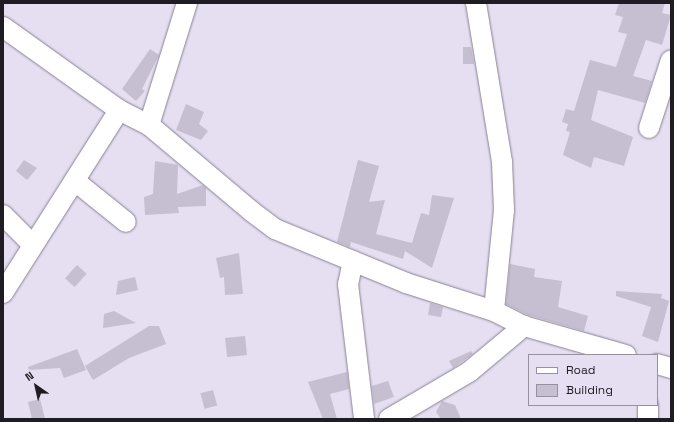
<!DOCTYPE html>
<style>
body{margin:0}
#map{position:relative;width:674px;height:422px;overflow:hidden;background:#e6def1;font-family:"Space Grotesk",sans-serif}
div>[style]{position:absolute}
.building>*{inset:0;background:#c6bed1;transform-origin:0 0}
.roads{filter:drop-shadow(0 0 1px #898193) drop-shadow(0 0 1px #898193)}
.street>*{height:20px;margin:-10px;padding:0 10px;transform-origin:10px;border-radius:10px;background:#fff}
span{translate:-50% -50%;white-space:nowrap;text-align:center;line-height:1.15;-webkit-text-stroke:3.5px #e6def1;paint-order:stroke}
.frame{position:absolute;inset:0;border:4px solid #1f1c23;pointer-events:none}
.legend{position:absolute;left:528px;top:354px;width:130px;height:52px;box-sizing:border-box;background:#e6def1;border:1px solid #96909f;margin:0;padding:5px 7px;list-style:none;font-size:12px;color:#1f1c23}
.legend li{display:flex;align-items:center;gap:8px;height:20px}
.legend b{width:20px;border:1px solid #96909f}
.north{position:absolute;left:16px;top:366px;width:40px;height:40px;-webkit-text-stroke:3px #e6def1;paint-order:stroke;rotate:326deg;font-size:11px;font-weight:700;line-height:16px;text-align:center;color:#1f1c23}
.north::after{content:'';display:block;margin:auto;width:14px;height:18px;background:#1f1c23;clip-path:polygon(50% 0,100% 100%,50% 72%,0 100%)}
</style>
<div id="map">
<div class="building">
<div style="clip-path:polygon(619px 3px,665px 3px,662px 13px,671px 15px,662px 45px,646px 40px,633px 76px,652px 81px,645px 103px,598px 90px,591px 120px,633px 137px,624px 166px,594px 157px,591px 168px,563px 155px,570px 132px,566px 131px,568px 124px,562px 122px,566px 109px,574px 111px,590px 60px,616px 67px,627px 34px,618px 32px,623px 17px,615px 15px)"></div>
<div style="clip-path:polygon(463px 47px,471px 47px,474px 64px,463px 64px)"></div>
<div style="clip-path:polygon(150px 49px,159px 55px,142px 89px,145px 91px,136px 101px,122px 89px)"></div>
<div style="clip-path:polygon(186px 104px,204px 112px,199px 124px,208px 131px,201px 140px,176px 130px)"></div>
<div style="clip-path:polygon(24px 160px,37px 168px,27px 180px,16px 171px)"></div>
<div style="clip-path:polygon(358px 160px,379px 166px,369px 202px,385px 200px,376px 234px,412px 243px,421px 213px,429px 215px,432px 195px,454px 198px,432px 268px,405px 251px,403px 259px,351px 242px,350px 247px,337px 242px)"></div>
<div style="clip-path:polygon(155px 161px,178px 165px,177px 194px,203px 185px,206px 188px,206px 206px,178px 207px,179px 213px,145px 215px,144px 197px,153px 194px)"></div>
<div style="clip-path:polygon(239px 253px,243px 294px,225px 295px,224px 277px,220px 278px,216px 258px)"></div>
<div style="clip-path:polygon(510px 264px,535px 269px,534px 277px,562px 281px,558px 307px,588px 316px,584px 331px,528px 315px,506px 304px)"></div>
<div style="left:77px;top:265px;width:13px;height:18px;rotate:42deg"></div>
<div style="clip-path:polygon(135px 277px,138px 290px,116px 295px,118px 281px)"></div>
<div style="clip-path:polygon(616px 291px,662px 294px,661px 298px,669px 301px,658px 342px,642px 336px,651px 307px,616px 296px)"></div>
<div style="clip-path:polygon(430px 303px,443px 307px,441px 317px,428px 315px)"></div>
<div style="clip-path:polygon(114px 311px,136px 323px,103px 328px,104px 314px)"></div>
<div style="clip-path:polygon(149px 326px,159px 326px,166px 344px,129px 358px,93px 380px,85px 366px)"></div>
<div style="left:245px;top:336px;width:19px;height:20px;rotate:84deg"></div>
<div style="clip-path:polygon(77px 349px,86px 370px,64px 378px,60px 368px,29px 370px,28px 367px)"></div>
<div style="clip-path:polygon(471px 351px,473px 354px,453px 368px,449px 361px)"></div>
<div style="clip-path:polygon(347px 372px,349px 389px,330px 394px,337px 419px,323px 419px,308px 382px)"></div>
<div style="clip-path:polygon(388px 381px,394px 397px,374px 404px,372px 386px)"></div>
<div style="left:213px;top:390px;width:16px;height:13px;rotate:75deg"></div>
<div style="clip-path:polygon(40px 399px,45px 419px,32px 419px,28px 402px)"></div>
<div style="clip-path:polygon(442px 401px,455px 405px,461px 419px,441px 419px,436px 412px)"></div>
</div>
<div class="roads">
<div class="street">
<div style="left:187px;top:3px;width:128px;rotate:107.3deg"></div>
<div style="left:149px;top:125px;width:133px;rotate:40.1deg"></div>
<div style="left:251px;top:211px;width:30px;rotate:37deg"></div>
<div style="left:275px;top:229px;width:142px;rotate:22.4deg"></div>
<div style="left:406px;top:283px;width:92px;rotate:17.7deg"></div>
<div style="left:494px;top:311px;width:34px;rotate:27deg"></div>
<div style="left:524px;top:326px;width:106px;rotate:15.9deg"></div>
<div style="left:476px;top:3px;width:161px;rotate:80.7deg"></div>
<div style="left:502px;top:162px;width:48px;rotate:87.6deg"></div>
<div style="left:504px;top:210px;width:101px;rotate:95.7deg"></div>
<div style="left:3px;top:27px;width:143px;rotate:35.6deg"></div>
<div style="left:119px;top:110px;width:34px;rotate:27deg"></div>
<div style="left:649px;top:128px;width:71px;rotate:-72.1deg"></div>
<div style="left:75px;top:181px;width:65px;rotate:38.8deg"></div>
<div style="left:3px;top:215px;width:42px;rotate:45deg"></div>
<div style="left:353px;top:261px;width:24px;rotate:102deg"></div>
<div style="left:348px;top:284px;width:136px;rotate:83.2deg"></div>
<div style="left:3px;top:293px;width:217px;rotate:-57.6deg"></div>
<div style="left:657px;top:364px;width:15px;rotate:16deg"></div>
<div style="left:389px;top:419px;width:93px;rotate:-30.4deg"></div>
<div style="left:469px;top:372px;width:72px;rotate:-39.9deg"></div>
<div style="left:648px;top:419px;width:14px;rotate:-90deg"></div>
</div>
</div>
<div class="frame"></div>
<ul class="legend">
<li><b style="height:5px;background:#fff"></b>Road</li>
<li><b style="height:11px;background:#c6bed1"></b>Building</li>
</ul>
<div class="north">N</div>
</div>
